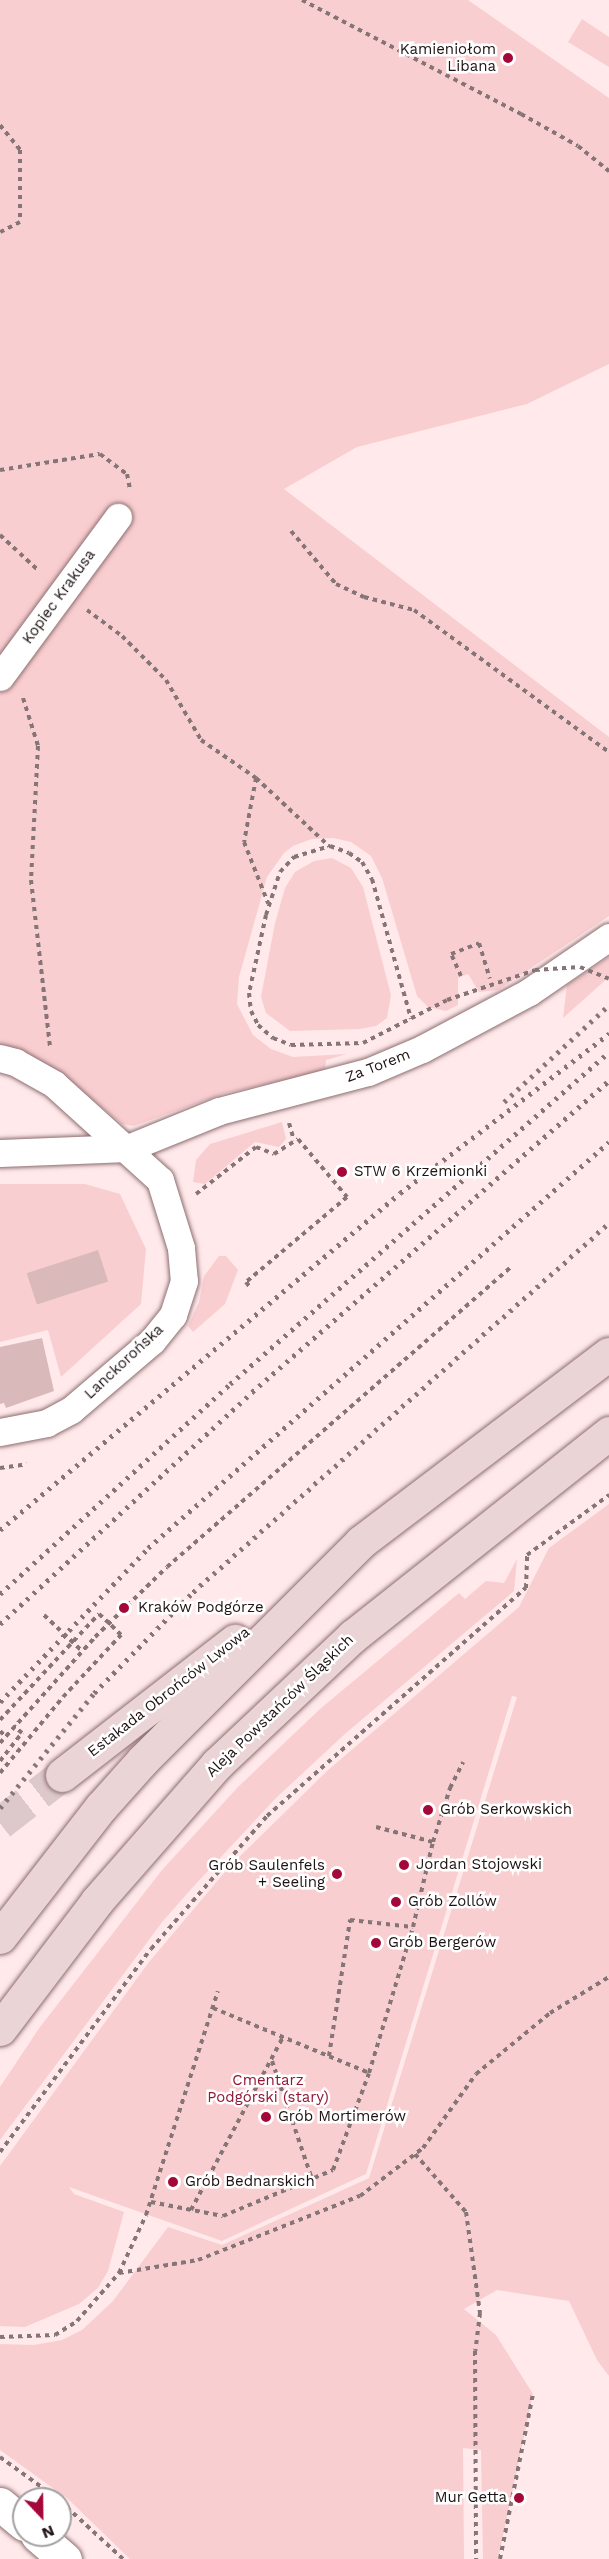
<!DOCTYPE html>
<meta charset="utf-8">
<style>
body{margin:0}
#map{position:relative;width:609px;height:2559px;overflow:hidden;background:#ffe9eb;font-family:"Work Sans",sans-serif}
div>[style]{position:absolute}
.green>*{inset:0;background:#f9ced1}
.building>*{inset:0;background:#dab9bb;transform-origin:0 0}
.secondary-tunnel>*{height:33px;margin-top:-16.5px;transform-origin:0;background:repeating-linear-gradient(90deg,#ddc9cb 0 33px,transparent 0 49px)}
.path>*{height:4px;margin-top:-2px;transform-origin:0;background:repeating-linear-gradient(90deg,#857576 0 4.5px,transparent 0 9px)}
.roads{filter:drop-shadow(0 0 2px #8d6e70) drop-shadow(0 0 2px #8d6e70)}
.minor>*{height:27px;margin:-13.5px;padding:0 13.5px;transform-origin:13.5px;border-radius:13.5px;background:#fff}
.tertiary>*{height:33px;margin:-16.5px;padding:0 16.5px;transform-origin:16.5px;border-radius:16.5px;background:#fff}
.secondary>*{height:33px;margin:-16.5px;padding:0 16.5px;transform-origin:16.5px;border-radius:16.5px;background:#ebd4d6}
.rail>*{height:4.5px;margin-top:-2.25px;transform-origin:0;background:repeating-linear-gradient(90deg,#867577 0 3px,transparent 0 9px)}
.path-bridge>*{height:4px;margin-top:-2px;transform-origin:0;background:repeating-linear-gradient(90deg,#857576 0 4.5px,transparent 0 9px)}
.dots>*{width:16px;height:16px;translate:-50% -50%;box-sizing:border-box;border:3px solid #fff;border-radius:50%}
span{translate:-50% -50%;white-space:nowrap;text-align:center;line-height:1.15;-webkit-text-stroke:5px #fff;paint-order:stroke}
.poi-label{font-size:15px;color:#1e1213}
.right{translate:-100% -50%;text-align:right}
.left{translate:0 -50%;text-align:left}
.street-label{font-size:15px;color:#1e1213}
.park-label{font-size:15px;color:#921635}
.north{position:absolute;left:12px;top:2487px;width:60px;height:60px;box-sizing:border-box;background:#fff;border:2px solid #a5a0a1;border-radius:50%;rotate:158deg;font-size:16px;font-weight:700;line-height:24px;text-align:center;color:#1e1213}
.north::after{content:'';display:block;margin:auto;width:21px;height:27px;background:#a40838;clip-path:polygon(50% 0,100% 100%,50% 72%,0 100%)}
</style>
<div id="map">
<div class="green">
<div style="clip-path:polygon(0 0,468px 0,609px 98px,609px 364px,527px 404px,357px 447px,284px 489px,609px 737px,609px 916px,498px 990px,479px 992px,468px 974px,458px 978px,458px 1005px,446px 1011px,428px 1007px,417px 996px,382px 878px,371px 856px,351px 842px,333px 838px,312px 839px,293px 846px,284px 853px,267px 877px,239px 977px,237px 1004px,253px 1035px,271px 1049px,293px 1057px,347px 1054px,326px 1060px,325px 1071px,225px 1093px,134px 1126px,122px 1124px,55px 1069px,18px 1049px,0 1045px)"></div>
<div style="clip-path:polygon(582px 19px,609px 37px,609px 67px,568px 42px)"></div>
<div style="clip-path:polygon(332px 858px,351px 868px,363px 887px,391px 995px,387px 1018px,376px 1026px,360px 1029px,290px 1031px,266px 1013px,261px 997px,275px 923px,285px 888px,295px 872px,314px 861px)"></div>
<div style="clip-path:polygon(609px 957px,609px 977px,563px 1018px,567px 985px)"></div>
<div style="clip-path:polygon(282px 1122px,286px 1139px,279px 1147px,255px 1142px,205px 1184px,193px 1182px,196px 1160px,210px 1144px)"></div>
<div style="clip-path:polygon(0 1184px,85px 1184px,120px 1194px,146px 1249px,141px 1304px,61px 1377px,48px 1330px,0 1342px)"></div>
<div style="clip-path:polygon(219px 1256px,226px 1256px,238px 1270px,225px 1304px,193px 1332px,188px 1326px,199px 1302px,204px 1276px)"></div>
<div style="clip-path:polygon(609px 1504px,609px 2376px,597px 2360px,569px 2301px,497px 2290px,464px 2309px,496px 2335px,533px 2394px,498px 2559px,483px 2559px,481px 2450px,463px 2448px,464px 2559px,130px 2559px,68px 2499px,0 2450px,0 2344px,34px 2345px,62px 2340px,82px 2330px,113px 2301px,168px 2227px,222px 2245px,369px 2178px,517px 1697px,512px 1696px,366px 2174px,222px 2241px,69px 2187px,74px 2194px,124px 2212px,108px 2271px,98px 2288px,79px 2304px,25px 2327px,0 2326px,0 2166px,149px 1962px,230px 1866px,327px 1771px,519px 1607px,549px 1548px)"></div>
<div style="clip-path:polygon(517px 1559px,514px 1591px,346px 1733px,276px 1798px,193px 1887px,163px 1921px,0 2140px,0 2087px,40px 2027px,162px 1870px,238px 1787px,320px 1709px,459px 1593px,465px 1599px,486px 1581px,504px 1583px)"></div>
</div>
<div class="building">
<div style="left:98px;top:1250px;width:33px;height:75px;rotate:72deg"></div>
<div style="clip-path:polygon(42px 1338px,54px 1391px,6px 1408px,4px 1403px,0 1404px,0 1347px)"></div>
</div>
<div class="secondary-tunnel">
<div style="left:0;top:1823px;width:78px;rotate:-37.7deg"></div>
</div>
<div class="path">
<div style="left:302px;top:0;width:247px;rotate:27.5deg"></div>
<div style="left:521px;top:114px;width:65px;rotate:29.3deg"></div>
<div style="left:578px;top:146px;width:40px;rotate:39deg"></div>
<div style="left:0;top:125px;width:32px;rotate:51deg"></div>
<div style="left:20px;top:150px;width:72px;rotate:90deg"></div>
<div style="left:20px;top:222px;width:22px;rotate:153deg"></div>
<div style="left:0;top:470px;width:101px;rotate:-9.1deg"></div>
<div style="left:100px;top:454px;width:34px;rotate:37deg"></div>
<div style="left:127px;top:474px;width:15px;rotate:79deg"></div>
<div style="left:291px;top:531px;width:70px;rotate:49.7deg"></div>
<div style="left:336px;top:584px;width:31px;rotate:25deg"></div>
<div style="left:364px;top:597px;width:52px;rotate:14.6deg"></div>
<div style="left:414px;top:610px;width:241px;rotate:36.1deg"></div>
<div style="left:0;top:535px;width:53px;rotate:42.7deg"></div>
<div style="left:87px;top:610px;width:44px;rotate:36.6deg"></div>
<div style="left:122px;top:636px;width:62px;rotate:45deg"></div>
<div style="left:166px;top:680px;width:69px;rotate:59.7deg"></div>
<div style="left:201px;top:740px;width:67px;rotate:34.6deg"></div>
<div style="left:256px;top:778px;width:65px;rotate:100.6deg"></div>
<div style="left:244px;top:842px;width:66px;rotate:68.5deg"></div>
<div style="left:23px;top:698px;width:50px;rotate:72.6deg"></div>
<div style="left:38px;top:746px;width:134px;rotate:93deg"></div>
<div style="left:31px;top:880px;width:168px;rotate:83.5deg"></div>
<div style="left:256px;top:778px;width:100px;rotate:43deg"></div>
<div style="left:266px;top:915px;width:45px;rotate:-72deg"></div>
<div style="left:280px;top:872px;width:21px;rotate:-47deg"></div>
<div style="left:294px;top:857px;width:38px;rotate:-17deg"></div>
<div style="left:330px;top:846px;width:20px;rotate:20deg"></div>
<div style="left:349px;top:853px;width:16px;rotate:35deg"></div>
<div style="left:362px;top:862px;width:20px;rotate:60deg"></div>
<div style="left:372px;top:879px;width:145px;rotate:74.4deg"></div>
<div style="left:461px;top:976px;width:24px;rotate:-114deg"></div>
<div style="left:451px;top:954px;width:30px;rotate:-21deg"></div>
<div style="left:479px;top:943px;width:37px;rotate:73deg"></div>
<div style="left:289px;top:1123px;width:18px;rotate:74deg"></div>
<div style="left:196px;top:1194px;width:76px;rotate:-38.1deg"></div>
<div style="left:256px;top:1147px;width:19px;rotate:21deg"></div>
<div style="left:274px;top:1154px;width:28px;rotate:-32deg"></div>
<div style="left:298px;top:1139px;width:76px;rotate:49.8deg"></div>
<div style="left:347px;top:1197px;width:132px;rotate:139.9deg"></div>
<div style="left:246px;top:1282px;width:5px;rotate:53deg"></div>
<div style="left:0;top:1468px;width:27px;rotate:-8deg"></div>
<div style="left:44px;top:1615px;width:52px;rotate:43.5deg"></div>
<div style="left:0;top:1731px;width:8px;rotate:45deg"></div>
<div style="left:0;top:1743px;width:142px;rotate:-48.1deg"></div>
<div style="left:95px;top:1637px;width:100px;rotate:-44.2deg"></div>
<div style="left:167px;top:1567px;width:458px;rotate:-41.1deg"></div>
<div style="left:0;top:1761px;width:36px;rotate:-52deg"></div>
<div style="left:22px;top:1733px;width:11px;rotate:-139deg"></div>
<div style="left:0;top:1773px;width:99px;rotate:-50.3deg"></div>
<div style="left:63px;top:1697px;width:85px;rotate:-46.9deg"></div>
<div style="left:121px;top:1635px;width:16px;rotate:-135deg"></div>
<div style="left:376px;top:1827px;width:59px;rotate:14.7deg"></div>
<div style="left:213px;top:2008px;width:169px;rotate:22.6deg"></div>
<div style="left:329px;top:2056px;width:138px;rotate:-81.2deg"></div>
<div style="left:350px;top:1920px;width:63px;rotate:6.3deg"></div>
<div style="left:272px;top:2061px;width:125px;rotate:71.3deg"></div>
<div style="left:0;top:2152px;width:253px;rotate:-53.4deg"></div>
<div style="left:151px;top:1949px;width:176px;rotate:-48.9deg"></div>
<div style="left:267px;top:1816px;width:345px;rotate:-41.4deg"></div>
<div style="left:526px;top:1588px;width:33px;rotate:-88deg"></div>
<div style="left:527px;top:1555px;width:102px;rotate:-36.2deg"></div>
<div style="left:415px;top:2154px;width:77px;rotate:48.7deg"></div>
<div style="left:466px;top:2212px;width:102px;rotate:82.1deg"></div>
<div style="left:480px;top:2313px;width:38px;rotate:97deg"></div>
<div style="left:475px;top:2351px;width:208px;rotate:89.7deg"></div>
<div style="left:151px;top:2202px;width:73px;rotate:11deg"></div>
<div style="left:223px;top:2216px;width:119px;rotate:-22.7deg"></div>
<div style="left:333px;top:2170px;width:103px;rotate:-69.6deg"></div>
<div style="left:369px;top:2073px;width:152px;rotate:-73.2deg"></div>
<div style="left:413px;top:1927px;width:87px;rotate:-76.8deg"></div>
<div style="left:433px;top:1842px;width:57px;rotate:-72.5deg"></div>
<div style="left:450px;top:1788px;width:29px;rotate:-63deg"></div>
<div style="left:191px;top:2210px;width:196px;rotate:-62deg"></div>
<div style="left:119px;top:2273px;width:80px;rotate:-9.3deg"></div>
<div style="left:198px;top:2260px;width:174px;rotate:-21.6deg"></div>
<div style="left:360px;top:2196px;width:79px;rotate:-37.3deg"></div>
<div style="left:423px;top:2148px;width:91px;rotate:-54.4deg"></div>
<div style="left:476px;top:2074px;width:96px;rotate:-39.5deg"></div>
<div style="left:550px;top:2013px;width:69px;rotate:-31.4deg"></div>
<div style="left:0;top:2337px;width:55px;rotate:-2.1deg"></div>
<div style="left:55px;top:2335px;width:26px;rotate:-32deg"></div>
<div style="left:77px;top:2321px;width:64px;rotate:-48.8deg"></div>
<div style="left:119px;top:2273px;width:64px;rotate:-65deg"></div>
<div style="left:146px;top:2215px;width:235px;rotate:-72.2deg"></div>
<div style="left:0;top:2457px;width:72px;rotate:35.9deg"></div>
<div style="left:60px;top:2501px;width:86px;rotate:42.6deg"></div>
<div style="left:500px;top:2559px;width:168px;rotate:-78.7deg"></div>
</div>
<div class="roads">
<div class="minor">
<div style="left:0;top:677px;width:199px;rotate:-53.6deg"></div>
<div style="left:0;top:1058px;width:16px;rotate:15deg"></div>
<div style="left:15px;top:1062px;width:45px;rotate:29.4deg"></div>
<div style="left:54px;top:1084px;width:143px;rotate:42.2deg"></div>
<div style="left:160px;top:1180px;width:71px;rotate:72.8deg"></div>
<div style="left:181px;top:1248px;width:33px;rotate:85deg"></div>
<div style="left:184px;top:1281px;width:36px;rotate:108deg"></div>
<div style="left:173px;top:1315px;width:33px;rotate:129deg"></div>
<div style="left:152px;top:1341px;width:106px;rotate:139.6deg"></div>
<div style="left:71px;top:1410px;width:27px;rotate:152deg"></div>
<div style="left:47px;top:1423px;width:48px;rotate:169.2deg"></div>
<div style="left:0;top:1153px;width:128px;rotate:-2.2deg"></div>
<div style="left:128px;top:1148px;width:98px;rotate:-22.1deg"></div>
<div style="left:219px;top:1111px;width:154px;rotate:-14.7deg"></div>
<div style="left:368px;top:1072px;width:59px;rotate:-23.1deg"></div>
<div style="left:422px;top:1049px;width:121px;rotate:-28deg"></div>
<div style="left:529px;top:992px;width:97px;rotate:-34.5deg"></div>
</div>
<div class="tertiary">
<div style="left:0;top:2504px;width:31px;rotate:40deg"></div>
<div style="left:37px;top:2535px;width:37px;rotate:41deg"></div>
</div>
<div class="secondary">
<div style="left:62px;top:1775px;width:219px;rotate:-37.8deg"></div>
<div style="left:0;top:1937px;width:165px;rotate:-52.2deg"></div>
<div style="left:101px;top:1807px;width:63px;rotate:-48.2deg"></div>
<div style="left:143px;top:1760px;width:308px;rotate:-45deg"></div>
<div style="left:361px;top:1542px;width:311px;rotate:-37.2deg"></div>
<div style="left:0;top:2029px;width:161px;rotate:-52.8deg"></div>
<div style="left:97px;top:1901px;width:182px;rotate:-48.8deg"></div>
<div style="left:217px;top:1764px;width:187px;rotate:-43.3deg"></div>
<div style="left:353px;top:1636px;width:327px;rotate:-38.4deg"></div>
</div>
</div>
<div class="rail">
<div style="left:504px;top:1102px;width:143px;rotate:-42.7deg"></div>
<div style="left:0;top:1530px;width:523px;rotate:-40.11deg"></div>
<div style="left:400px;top:1193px;width:263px;rotate:-37.3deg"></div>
<div style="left:0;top:1594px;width:311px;rotate:-42.4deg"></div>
<div style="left:230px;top:1384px;width:504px;rotate:-41.22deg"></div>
<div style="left:0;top:1624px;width:343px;rotate:-42.6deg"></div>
<div style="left:252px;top:1392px;width:473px;rotate:-41.1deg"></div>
<div style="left:0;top:1702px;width:214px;rotate:-46.1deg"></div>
<div style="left:148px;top:1548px;width:614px;rotate:-41.37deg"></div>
<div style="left:0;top:1808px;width:149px;rotate:-50.7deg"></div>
<div style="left:94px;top:1693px;width:141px;rotate:-45.6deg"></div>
<div style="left:193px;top:1592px;width:556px;rotate:-41.57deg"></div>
</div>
<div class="path-bridge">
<div style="left:266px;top:915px;width:80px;rotate:102.3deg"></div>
<div style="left:249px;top:993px;width:18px;rotate:84deg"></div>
<div style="left:251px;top:1011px;width:16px;rotate:63deg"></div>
<div style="left:258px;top:1025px;width:20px;rotate:41deg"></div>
<div style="left:273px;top:1038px;width:19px;rotate:21deg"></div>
<div style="left:291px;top:1045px;width:72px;rotate:-1.6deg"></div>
<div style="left:363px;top:1043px;width:94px;rotate:-27.1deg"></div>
<div style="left:447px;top:1000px;width:93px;rotate:-18.8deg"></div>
<div style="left:535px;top:970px;width:45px;rotate:-3.8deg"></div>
<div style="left:580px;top:967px;width:31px;rotate:22deg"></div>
<div style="left:0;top:1720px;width:145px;rotate:-47deg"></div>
<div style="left:99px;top:1614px;width:15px;rotate:42deg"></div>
</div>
<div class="dots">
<div style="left:508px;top:58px;background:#a40838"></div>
<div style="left:342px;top:1172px;background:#a40838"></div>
<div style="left:124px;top:1608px;background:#a40838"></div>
<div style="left:428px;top:1810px;background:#a40838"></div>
<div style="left:404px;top:1865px;background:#a40838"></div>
<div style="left:337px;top:1874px;background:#a40838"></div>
<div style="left:396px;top:1902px;background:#a40838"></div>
<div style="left:376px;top:1943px;background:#a40838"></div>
<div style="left:266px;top:2117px;background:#a40838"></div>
<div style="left:173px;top:2182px;background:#a40838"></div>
<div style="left:519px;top:2498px;background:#a40838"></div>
</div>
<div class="poi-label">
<span class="right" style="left:496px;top:58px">Kamieniołom<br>Libana</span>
<span class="left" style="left:354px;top:1172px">STW 6 Krzemionki</span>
<span class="left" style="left:138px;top:1608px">Kraków Podgórze</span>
<span class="left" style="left:440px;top:1810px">Grób Serkowskich</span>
<span class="right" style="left:325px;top:1874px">Grób Saulenfels<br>+ Seeling</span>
<span class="left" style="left:416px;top:1865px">Jordan Stojowski</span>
<span class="left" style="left:408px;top:1902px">Grób Zollów</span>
<span class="left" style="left:388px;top:1943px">Grób Bergerów</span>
<span class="left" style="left:278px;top:2117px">Grób Mortimerów</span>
<span class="left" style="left:185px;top:2182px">Grób Bednarskich</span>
<span class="right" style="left:507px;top:2498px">Mur Getta</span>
</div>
<div class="street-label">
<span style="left:59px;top:597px;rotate:-54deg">Kopiec Krakusa</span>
<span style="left:378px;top:1066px;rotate:-21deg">Za Torem</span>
<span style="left:124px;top:1362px;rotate:-43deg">Lanckorońska</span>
<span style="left:169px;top:1692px;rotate:-38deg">Estakada Obrońców Lwowa</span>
<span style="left:280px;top:1706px;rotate:-44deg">Aleja Powstańców Śląskich</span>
</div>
<div class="park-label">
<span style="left:268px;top:2089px">Cmentarz<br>Podgórski (stary)</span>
</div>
<div class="north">N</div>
</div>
